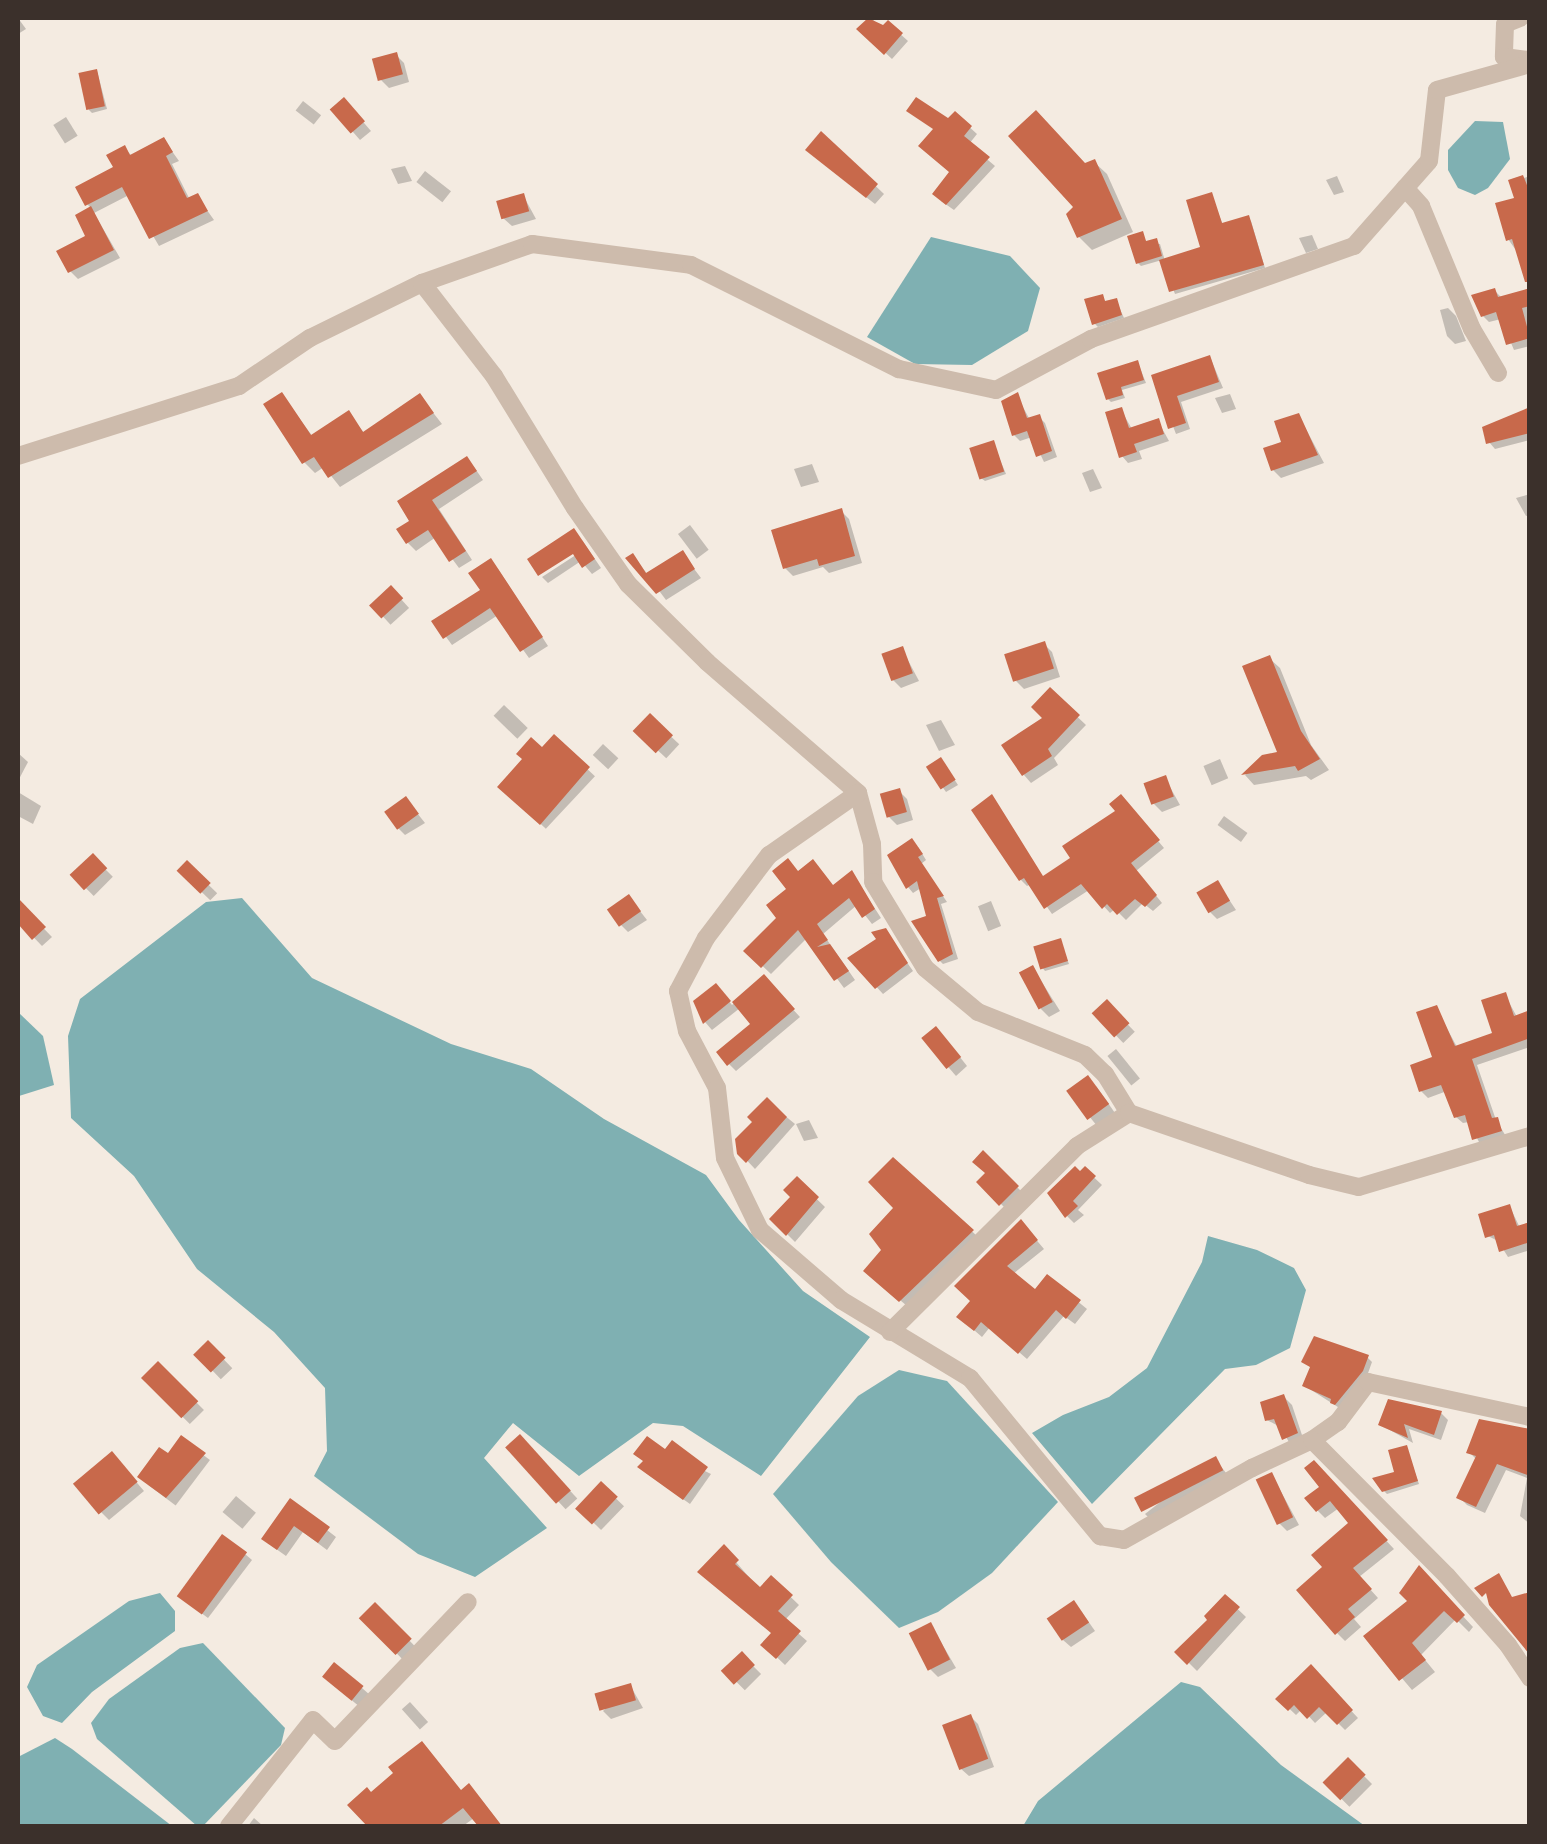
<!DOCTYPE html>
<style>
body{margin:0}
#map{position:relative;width:1547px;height:1844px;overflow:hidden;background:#f4ebe1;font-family:Inter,sans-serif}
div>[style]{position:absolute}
.water>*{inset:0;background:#7fb0b2}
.shadow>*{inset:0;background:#0003;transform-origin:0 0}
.building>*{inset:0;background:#c8694b;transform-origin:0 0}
.street>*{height:18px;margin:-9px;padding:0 9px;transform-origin:9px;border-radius:9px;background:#cdbbac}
span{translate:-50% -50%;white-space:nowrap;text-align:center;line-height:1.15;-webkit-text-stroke:8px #fbf5ee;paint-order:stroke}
.frame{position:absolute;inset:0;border:20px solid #3b302b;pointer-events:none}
</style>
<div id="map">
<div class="water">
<div style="clip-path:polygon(1475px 121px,1503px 122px,1510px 159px,1488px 188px,1475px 195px,1458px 188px,1448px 170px,1448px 150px)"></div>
<div style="clip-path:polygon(931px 237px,1010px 256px,1040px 288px,1028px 331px,972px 365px,915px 364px,867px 337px)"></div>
<div style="clip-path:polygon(242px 898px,312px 978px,451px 1044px,531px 1069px,604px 1119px,706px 1175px,739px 1220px,803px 1291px,870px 1337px,761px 1476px,683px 1426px,653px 1423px,579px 1476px,513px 1423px,484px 1458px,547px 1528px,475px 1577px,418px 1554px,314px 1476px,327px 1451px,325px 1388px,274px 1332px,197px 1269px,134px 1176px,71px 1118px,68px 1036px,80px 999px,206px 902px)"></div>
<div style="clip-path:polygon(18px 1012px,43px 1036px,54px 1085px,19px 1096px)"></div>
<div style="clip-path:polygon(1208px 1236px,1257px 1250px,1294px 1268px,1306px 1290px,1290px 1348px,1256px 1365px,1225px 1369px,1092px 1504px,1032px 1433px,1063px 1415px,1109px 1397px,1147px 1368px,1202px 1262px)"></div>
<div style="clip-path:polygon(899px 1370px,947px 1381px,1058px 1502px,992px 1573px,938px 1612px,899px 1628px,831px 1562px,773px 1494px,858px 1396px)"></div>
<div style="clip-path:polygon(160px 1593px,175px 1611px,175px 1631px,92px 1692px,62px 1723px,43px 1716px,27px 1687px,37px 1665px,129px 1601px)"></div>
<div style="clip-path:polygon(203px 1643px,285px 1728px,281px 1745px,203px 1826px,197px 1826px,97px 1739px,91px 1723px,109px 1699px,180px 1648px)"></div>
<div style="clip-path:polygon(1181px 1682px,1200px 1687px,1281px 1765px,1365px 1826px,1023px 1826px,1038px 1801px)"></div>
<div style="clip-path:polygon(55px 1738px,72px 1749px,172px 1826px,18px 1826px,18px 1757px)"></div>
</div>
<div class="shadow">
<div style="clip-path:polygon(18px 18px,26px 29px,18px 34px)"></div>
<div style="clip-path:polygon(860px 18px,871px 18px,883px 29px,888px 23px,908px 41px,892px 59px,860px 29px,868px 21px)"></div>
<div style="clip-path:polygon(396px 55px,404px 63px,409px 82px,389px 88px,381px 80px)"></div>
<div style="clip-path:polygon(97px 71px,107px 109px,92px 113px,89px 110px)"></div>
<div style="left:303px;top:101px;width:23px;height:12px;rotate:38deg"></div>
<div style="clip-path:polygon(351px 108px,371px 131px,360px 140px,353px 132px)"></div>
<div style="clip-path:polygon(955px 114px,977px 134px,969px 144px,995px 166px,954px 210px,941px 201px,952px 172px,935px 130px)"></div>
<div style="left:66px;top:117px;width:22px;height:15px;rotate:58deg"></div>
<div style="clip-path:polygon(821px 134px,884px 194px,875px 204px,816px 158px)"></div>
<div style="clip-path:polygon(164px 140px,179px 161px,172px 164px,190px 200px,197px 196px,214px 220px,159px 246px,129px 195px,94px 213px,120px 258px,78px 279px,70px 271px,89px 237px,92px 209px,87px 204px,116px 169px,124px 148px,132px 156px)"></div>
<div style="clip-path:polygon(1094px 162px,1107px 174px,1133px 232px,1092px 250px,1079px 237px,1076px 207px,1085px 166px)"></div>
<div style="clip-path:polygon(405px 166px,412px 181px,398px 184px,391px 169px)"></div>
<div style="left:425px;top:171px;width:33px;height:14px;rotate:38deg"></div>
<div style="clip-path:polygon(1337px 176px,1344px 192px,1334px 195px,1326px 180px)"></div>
<div style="clip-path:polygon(1530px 176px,1530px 270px,1508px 239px,1517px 200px,1512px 182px)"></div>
<div style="clip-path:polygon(523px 195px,536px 219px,512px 226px,503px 218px)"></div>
<div style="clip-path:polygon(1211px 195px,1223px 225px,1248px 218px,1251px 221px,1265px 268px,1175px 294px,1162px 260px,1141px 266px,1138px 263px,1142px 234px,1147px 243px,1160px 244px,1165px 261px,1203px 249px)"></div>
<div style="clip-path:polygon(1312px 235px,1318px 249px,1306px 253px,1299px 238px)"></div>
<div style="clip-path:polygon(1494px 290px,1501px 297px,1530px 291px,1530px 346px,1514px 350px,1501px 319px,1489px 322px,1483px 316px)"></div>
<div style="clip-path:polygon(1102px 297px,1107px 303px,1116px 300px,1124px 318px,1098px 327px,1095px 324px)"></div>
<div style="clip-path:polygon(1448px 308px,1456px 316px,1466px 341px,1455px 344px,1447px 336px,1440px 310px)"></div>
<div style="clip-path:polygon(1210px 357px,1223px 388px,1181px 402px,1190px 429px,1176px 434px,1154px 377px)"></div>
<div style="clip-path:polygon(1138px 363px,1146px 383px,1122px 390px,1125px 398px,1111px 402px,1108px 399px)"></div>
<div style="clip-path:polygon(1230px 394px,1236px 409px,1222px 413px,1215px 398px)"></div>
<div style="clip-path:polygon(282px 395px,313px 437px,348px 413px,365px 434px,420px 396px,442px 424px,340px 487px,324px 467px,315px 473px,304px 462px)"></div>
<div style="clip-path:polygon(1017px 396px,1030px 420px,1039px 417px,1045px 423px,1057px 457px,1044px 462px,1032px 437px,1020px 441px,1014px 435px)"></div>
<div style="clip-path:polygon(1121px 410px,1132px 429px,1158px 421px,1169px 441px,1139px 451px,1142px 459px,1128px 463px,1122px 456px)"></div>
<div style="clip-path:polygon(1530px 410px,1530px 440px,1495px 449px,1489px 442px)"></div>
<div style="clip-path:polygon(1299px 416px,1324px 463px,1281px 478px,1273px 470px)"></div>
<div style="clip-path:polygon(993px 443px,1006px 474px,985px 481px,981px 478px)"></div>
<div style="clip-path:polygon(812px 464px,819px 482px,801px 487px,794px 469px)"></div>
<div style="clip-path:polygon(474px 467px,483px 480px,439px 509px,472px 560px,459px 568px,436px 537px,416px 551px,408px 543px,413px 521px,400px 502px)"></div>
<div style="clip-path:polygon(1093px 469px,1102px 488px,1090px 492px,1082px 473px)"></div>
<div style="clip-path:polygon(1530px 494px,1530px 515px,1526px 516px,1516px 498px)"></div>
<div style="clip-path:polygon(841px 511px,849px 519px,862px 563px,829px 573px,823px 567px,793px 576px,785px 568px)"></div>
<div style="left:690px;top:525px;width:31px;height:15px;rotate:53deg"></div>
<div style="clip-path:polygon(582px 540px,601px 568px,592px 574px,581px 561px,548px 583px,542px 577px,585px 549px)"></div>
<div style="clip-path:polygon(682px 553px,701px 578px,666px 600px,633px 556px,648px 575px)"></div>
<div style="clip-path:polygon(498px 569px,548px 646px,529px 658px,498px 615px,452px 645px,435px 622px,483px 591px)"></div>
<div style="left:391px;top:588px;width:27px;height:25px;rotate:48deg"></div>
<div style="clip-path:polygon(1044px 644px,1052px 652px,1060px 677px,1024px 689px,1016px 681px)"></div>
<div style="clip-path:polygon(902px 649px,919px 681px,901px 688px,893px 680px)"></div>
<div style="clip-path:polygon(1269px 658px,1280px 668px,1311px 745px,1329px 770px,1311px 780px,1306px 776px,1254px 785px,1245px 775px,1263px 757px,1281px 754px)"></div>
<div style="clip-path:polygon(1050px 691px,1086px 725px,1054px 758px,1058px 765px,1031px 783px,1024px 775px,1046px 719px)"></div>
<div style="left:504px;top:705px;width:33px;height:15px;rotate:44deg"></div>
<div style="left:650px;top:717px;width:40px;height:19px;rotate:43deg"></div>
<div style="clip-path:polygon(941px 720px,955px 745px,939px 751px,926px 725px)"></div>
<div style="left:554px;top:738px;width:56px;height:72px;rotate:43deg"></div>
<div style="left:603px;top:744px;width:21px;height:15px;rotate:43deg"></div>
<div style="clip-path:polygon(18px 753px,28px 762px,18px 781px)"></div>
<div style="left:1220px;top:759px;width:21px;height:18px;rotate:67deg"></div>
<div style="clip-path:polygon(944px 764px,958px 785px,946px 792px,929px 768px)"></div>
<div style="clip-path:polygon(1165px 778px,1180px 805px,1162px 812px,1154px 804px)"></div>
<div style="clip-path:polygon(899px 791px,907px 799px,913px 820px,897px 825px,889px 817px)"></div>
<div style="clip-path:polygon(18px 792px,41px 806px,33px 824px,18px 816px)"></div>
<div style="clip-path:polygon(406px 799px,425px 823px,405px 835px,397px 827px)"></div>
<div style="clip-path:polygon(1127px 804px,1164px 848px,1136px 871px,1162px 903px,1153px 911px,1143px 903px,1126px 920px,1115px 909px,1110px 913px,1089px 890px,1052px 914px,1031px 884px,1027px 886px,1021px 880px,974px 810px,1044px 878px,1073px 859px)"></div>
<div style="left:1224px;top:816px;width:29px;height:11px;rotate:36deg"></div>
<div style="clip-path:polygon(918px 847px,926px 860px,921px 864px,947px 902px,941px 904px,958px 959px,943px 964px,937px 958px,921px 888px,913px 893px,908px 887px)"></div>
<div style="left:93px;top:857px;width:28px;height:27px;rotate:45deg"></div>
<div style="left:187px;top:864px;width:42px;height:10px;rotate:44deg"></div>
<div style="clip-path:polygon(799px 873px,834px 888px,852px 873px,881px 918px,872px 924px,857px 905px,823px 934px,855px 980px,844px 988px,807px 938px,771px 974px,747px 951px,780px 918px)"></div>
<div style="clip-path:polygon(1218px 883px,1236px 910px,1217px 919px,1210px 912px)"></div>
<div style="clip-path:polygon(629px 897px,647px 920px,628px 932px,620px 924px)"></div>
<div style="left:991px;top:901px;width:27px;height:14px;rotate:68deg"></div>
<div style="clip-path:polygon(19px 903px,52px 937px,42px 946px,18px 921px)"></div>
<div style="clip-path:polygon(885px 931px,913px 971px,883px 994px,851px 959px,879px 940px)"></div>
<div style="clip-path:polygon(1060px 941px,1069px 964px,1045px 971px,1042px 967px)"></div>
<div style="clip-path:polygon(1033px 968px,1060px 1011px,1049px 1017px,1041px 1009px)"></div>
<div style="clip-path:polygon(764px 978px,800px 1017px,736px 1071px,729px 1064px,753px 1025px,740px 1008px,712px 1030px,705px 1022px,723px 994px,732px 1005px)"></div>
<div style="clip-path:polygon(1505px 995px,1517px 1017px,1530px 1013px,1530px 1047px,1477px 1065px,1496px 1120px,1507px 1138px,1481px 1146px,1469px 1122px,1463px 1123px,1456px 1117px,1447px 1091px,1428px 1098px,1421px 1091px,1435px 1059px,1436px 1008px,1457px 1047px,1495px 1035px)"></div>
<div style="left:1107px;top:1003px;width:40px;height:16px;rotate:46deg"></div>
<div style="clip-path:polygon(944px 1037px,967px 1066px,956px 1076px,924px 1039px)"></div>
<div style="left:1116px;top:1049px;width:38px;height:11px;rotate:51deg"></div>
<div style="clip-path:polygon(1096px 1086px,1115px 1113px,1097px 1126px,1070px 1092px)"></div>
<div style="clip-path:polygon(767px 1101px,795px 1124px,755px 1169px,740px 1153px)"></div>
<div style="clip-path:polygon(809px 1120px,818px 1138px,804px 1141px,796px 1124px)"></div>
<div style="clip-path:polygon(983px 1153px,1025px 1195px,1009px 1212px,979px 1182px,988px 1174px)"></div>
<div style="clip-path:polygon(1085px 1169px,1102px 1185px,1078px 1210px,1084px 1215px,1074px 1223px,1067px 1216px)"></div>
<div style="clip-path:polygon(797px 1180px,825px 1207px,795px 1242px,772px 1219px,793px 1197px)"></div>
<div style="clip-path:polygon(1510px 1207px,1520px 1228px,1530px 1225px,1530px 1250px,1508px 1257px,1498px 1241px,1488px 1236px)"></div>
<div style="clip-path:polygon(958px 1218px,979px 1238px,907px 1306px,873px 1277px)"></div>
<div style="clip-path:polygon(1028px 1230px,1044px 1249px,1013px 1274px,1036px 1292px,1048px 1277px,1087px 1309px,1075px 1324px,1064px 1316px,1027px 1359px,990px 1327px,982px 1337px,967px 1324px)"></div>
<div style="left:208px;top:1343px;width:35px;height:16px;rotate:46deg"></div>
<div style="clip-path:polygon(1367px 1357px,1372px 1362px,1367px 1376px,1341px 1409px,1305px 1386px,1312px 1368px,1304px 1362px)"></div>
<div style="left:158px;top:1364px;width:65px;height:20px;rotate:45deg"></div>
<div style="clip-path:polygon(1284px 1397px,1292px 1405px,1304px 1441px,1292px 1447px,1280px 1427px,1267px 1420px)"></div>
<div style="clip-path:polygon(1441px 1413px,1448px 1420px,1441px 1440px,1409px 1429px,1413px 1443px,1381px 1425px)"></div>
<div style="clip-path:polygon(1530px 1434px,1530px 1524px,1520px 1516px,1527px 1478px,1506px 1470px,1485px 1513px,1467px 1505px,1459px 1497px,1477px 1460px,1469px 1452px)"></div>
<div style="left:520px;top:1437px;width:84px;height:16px;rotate:47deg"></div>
<div style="left:182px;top:1439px;width:35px;height:57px;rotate:37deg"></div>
<div style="clip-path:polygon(1406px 1447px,1419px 1484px,1387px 1494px,1384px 1491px,1397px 1474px)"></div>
<div style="clip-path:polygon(666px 1452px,711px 1474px,690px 1504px,646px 1473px)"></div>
<div style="clip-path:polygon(1215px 1459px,1230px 1478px,1153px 1522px,1145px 1514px)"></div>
<div style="clip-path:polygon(120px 1463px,144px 1491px,109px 1520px,101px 1512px)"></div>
<div style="clip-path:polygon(1314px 1463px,1394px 1549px,1359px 1577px,1378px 1598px,1354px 1619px,1361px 1627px,1345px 1641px,1337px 1633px,1326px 1568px,1351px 1524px,1339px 1508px,1325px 1518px,1317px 1510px,1323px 1487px)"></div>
<div style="clip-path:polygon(1272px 1475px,1299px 1525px,1287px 1531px,1279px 1523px)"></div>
<div style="left:601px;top:1484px;width:32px;height:33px;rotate:44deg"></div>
<div style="left:236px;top:1496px;width:26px;height:21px;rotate:40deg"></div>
<div style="clip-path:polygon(291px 1502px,336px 1537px,327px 1550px,303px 1532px,286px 1556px,272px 1546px)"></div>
<div style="clip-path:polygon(724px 1548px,760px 1590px,771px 1578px,799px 1605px,784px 1621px,807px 1641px,785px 1665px,764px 1645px,774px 1634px)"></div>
<div style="clip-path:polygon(245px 1554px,252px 1560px,208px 1618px,185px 1601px)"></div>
<div style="clip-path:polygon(1419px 1569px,1473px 1627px,1469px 1632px,1456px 1619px,1421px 1655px,1435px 1672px,1412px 1690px,1367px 1637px,1411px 1601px)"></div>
<div style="clip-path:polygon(1225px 1597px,1246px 1617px,1197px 1671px,1178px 1652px,1211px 1620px)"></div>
<div style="left:375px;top:1605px;width:62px;height:18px;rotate:46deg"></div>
<div style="clip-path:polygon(1081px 1611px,1095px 1631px,1071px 1647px,1063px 1640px)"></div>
<div style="clip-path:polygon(931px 1625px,956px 1668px,938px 1677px,930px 1669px)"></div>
<div style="left:742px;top:1655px;width:27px;height:23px;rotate:45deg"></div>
<div style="clip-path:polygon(1311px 1668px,1358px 1718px,1345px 1730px,1327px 1712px,1315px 1723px,1302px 1709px,1296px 1715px,1279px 1699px)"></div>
<div style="clip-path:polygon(333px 1685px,362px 1688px,370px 1695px,360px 1707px)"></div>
<div style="clip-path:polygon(630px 1685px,643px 1708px,611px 1719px,603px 1711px)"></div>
<div style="left:410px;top:1702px;width:27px;height:11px;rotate:48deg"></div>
<div style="clip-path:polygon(970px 1716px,978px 1724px,994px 1767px,969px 1776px,960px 1768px)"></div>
<div style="left:1348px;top:1760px;width:34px;height:32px;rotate:45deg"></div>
<div style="clip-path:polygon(462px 1792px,479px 1797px,502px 1826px,481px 1826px,474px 1818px,463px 1826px,371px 1826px,350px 1805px,371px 1795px)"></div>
<div style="clip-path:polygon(254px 1818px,263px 1826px,248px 1826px)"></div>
</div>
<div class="building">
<div style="clip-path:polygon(868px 18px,883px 25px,888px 20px,903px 33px,884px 55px,856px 29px)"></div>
<div style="left:397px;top:52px;width:23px;height:26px;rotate:75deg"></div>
<div style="left:97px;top:69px;width:38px;height:19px;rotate:78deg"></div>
<div style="left:344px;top:97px;width:32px;height:19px;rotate:49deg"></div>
<div style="clip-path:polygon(916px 97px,948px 118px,955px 111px,972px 126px,964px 136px,990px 157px,946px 205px,932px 194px,949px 172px,918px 146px,933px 129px,906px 111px)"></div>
<div style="clip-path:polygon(1036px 110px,1085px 163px,1095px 159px,1122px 219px,1077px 238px,1066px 214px,1073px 207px,1008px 136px)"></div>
<div style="clip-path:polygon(821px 131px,878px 184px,866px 198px,805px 150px)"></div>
<div style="clip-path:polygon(164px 137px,173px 152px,166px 156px,187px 198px,198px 193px,208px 211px,149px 239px,122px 187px,85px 206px,75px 187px,113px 167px,106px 155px,125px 145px,130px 155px)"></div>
<div style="clip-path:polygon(1523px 175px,1530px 193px,1530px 282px,1525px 282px,1512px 239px,1506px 241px,1495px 203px,1514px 198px,1508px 180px)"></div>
<div style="clip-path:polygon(1212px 192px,1222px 223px,1249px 215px,1264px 265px,1169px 292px,1159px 260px,1200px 247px,1186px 200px)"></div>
<div style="left:524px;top:193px;width:19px;height:29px;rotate:74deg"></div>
<div style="clip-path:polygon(91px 206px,114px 250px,68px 273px,56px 251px,85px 236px,75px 215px)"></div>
<div style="clip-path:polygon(1143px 231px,1146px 241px,1157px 238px,1162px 256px,1136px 264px,1127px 236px)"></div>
<div style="clip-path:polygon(1495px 288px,1498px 297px,1530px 288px,1530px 306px,1522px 308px,1530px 338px,1506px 345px,1496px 312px,1481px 317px,1471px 295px)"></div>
<div style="clip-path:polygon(1103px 294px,1105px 301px,1117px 298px,1122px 315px,1092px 325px,1084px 299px)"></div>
<div style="clip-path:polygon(1210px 355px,1219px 382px,1177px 396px,1186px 423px,1168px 429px,1151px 375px)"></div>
<div style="clip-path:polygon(1138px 360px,1144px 380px,1121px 387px,1123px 395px,1106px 400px,1097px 373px)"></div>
<div style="clip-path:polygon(282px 392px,311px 435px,349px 410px,363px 432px,420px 393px,434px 413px,328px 478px,314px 457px,302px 464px,263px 404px)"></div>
<div style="clip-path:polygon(1018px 392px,1027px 418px,1040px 414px,1052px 451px,1036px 457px,1027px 431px,1012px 436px,1001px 401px)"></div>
<div style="clip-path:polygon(1122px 407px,1129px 428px,1159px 418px,1164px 434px,1134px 444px,1137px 452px,1119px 458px,1105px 412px)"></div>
<div style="clip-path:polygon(1530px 407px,1530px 433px,1486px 444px,1482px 427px)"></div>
<div style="clip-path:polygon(1299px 413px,1318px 455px,1271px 471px,1263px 448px,1281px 442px,1274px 421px)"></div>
<div style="left:994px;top:440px;width:33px;height:26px;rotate:72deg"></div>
<div style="clip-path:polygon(467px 456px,477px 471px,432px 500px,466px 551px,449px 562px,428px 530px,406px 544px,396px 529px,409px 521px,397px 501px)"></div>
<div style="clip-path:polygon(842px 508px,855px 556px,819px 566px,817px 559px,783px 569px,771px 530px)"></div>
<div style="clip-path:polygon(574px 528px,595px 559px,582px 568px,573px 554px,538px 576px,527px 559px)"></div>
<div style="clip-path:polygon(683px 550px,695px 569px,656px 594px,625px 558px,633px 553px,646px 573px)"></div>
<div style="clip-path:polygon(491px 558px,543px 637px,520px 652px,490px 608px,443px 639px,431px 621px,480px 590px,468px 573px)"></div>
<div style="left:391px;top:585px;width:18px;height:30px;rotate:47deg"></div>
<div style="left:1045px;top:641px;width:29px;height:43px;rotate:72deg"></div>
<div style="left:903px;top:646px;width:29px;height:23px;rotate:70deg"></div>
<div style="clip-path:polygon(1270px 655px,1301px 731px,1320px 759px,1298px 771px,1295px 766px,1241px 775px,1262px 755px,1277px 752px,1242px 666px)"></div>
<div style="clip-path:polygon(1050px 687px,1080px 715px,1048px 749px,1052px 756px,1022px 776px,1001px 745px,1042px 718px,1031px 707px)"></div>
<div style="left:650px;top:713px;width:32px;height:25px;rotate:44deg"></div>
<div style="clip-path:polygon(554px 734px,590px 767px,540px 825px,497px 787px,522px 759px,516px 754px,531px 737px,542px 747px)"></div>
<div style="left:941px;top:757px;width:27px;height:18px;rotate:57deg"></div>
<div style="left:1166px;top:775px;width:23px;height:24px;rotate:70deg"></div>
<div style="left:900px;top:788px;width:25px;height:21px;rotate:74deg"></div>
<div style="clip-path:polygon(992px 794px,1043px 876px,1070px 858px,1062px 846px,1115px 811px,1109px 804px,1121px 794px,1160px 840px,1131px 863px,1157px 895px,1145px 907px,1135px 899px,1117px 915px,1107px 904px,1102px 909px,1081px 884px,1044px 909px,1024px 878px,1019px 881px,971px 810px)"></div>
<div style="left:406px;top:796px;width:22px;height:27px;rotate:54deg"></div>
<div style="clip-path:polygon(912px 838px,923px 854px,918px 857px,944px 896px,937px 898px,953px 954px,938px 962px,911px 921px,926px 916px,917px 881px,906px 889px,887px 855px)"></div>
<div style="left:93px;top:853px;width:21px;height:32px;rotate:47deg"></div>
<div style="clip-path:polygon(788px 858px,798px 871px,813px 859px,833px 885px,852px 870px,875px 909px,862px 918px,849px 898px,817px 924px,828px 940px,817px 947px,830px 944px,849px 971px,834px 981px,798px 930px,761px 968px,743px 951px,776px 918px,766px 905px,786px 889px,772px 871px)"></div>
<div style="left:187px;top:860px;width:33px;height:15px;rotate:44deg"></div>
<div style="left:1218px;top:880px;width:24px;height:25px;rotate:60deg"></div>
<div style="left:629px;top:894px;width:21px;height:27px;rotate:55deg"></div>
<div style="clip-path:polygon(18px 898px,46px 927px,32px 940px,18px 924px)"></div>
<div style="clip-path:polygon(886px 928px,908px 963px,875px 989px,847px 958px,876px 939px,871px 932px)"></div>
<div style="left:1061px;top:938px;width:24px;height:29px;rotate:73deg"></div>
<div style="left:1033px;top:965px;width:42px;height:16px;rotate:62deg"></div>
<div style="clip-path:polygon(764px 974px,795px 1009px,727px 1066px,716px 1052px,750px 1024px,732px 1002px)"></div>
<div style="clip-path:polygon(716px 983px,731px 1001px,703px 1024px,693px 1001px)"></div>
<div style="clip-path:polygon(1506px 992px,1514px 1016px,1530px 1010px,1530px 1038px,1472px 1059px,1492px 1118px,1498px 1117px,1502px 1131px,1472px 1140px,1465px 1115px,1454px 1118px,1441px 1085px,1419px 1092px,1410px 1065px,1432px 1057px,1416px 1012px,1437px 1005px,1455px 1046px,1492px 1033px,1481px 1000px)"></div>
<div style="left:1107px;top:999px;width:33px;height:21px;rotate:47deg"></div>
<div style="left:936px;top:1026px;width:40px;height:19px;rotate:51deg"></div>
<div style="left:1088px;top:1075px;width:36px;height:27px;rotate:54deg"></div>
<div style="clip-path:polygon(767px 1097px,787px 1117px,746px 1163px,737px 1154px,735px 1139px,752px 1122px,747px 1117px)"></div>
<div style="clip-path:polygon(983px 1150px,1019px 1186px,999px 1206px,976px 1182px,985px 1173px,972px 1162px)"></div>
<div style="clip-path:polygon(893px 1157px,974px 1230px,899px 1302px,863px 1271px,881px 1250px,869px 1234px,893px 1208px,868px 1182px)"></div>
<div style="clip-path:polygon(1075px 1166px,1080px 1171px,1085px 1166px,1096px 1176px,1073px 1201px,1078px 1206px,1065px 1218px,1047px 1193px)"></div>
<div style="clip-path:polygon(797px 1176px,819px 1197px,786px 1236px,769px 1219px,790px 1197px,783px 1190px)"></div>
<div style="clip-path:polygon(1510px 1204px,1517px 1226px,1530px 1222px,1530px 1242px,1499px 1252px,1494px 1235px,1485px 1238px,1478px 1214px)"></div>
<div style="clip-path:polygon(1021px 1219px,1038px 1240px,1007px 1266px,1035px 1289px,1047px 1274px,1081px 1300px,1066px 1319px,1056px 1310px,1018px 1354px,981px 1322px,974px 1331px,956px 1317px,970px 1301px,954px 1286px)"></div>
<div style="clip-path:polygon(1314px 1336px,1369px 1355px,1363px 1371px,1335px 1405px,1330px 1403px,1331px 1399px,1302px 1386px,1310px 1367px,1301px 1362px)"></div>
<div style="left:208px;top:1340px;width:25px;height:21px;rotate:45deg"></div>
<div style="left:158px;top:1361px;width:57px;height:24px;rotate:45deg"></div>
<div style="clip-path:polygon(1284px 1394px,1298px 1433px,1282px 1440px,1274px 1419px,1265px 1421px,1260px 1402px)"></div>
<div style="clip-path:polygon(1388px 1399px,1442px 1411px,1434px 1435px,1404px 1424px,1408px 1438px,1378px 1425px)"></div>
<div style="clip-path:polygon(1479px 1419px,1530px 1429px,1530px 1476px,1497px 1464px,1476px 1507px,1456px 1498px,1476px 1456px,1466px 1453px)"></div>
<div style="left:520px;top:1434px;width:76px;height:20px;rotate:48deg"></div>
<div style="clip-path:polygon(181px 1435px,206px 1453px,166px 1498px,137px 1477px,159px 1447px,168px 1453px)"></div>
<div style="clip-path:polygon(647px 1436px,665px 1449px,672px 1440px,708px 1467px,683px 1500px,637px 1467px,643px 1461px,633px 1454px)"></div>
<div style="clip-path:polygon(1407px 1445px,1418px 1481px,1382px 1492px,1372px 1478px,1394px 1472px,1388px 1450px)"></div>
<div style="left:112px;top:1451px;width:40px;height:51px;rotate:50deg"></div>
<div style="left:1216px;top:1456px;width:16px;height:92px;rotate:63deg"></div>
<div style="clip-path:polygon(1314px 1460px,1388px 1540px,1353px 1568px,1372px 1589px,1348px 1609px,1355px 1617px,1335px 1635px,1296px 1590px,1322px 1567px,1311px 1555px,1348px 1523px,1330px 1501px,1316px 1512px,1304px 1498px,1319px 1487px,1304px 1468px)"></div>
<div style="left:1272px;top:1472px;width:50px;height:18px;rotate:65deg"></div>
<div style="left:601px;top:1481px;width:23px;height:38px;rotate:43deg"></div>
<div style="clip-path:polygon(290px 1498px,330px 1527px,318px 1543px,294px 1526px,277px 1550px,261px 1539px)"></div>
<div style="left:222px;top:1534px;width:31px;height:77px;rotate:36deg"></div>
<div style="clip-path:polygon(724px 1544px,739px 1560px,735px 1564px,760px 1587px,771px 1575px,793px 1595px,778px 1611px,801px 1631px,776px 1659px,760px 1645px,771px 1633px,697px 1572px)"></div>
<div style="clip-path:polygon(1419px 1565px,1465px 1615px,1457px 1623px,1444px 1611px,1412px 1643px,1426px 1660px,1399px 1681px,1363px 1636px,1407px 1601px,1399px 1593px)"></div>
<div style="clip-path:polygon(1499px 1573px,1512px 1597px,1530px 1592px,1530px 1655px,1489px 1605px,1486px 1593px,1482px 1597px,1474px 1588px)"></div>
<div style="clip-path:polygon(1225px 1594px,1240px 1607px,1187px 1665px,1174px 1652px,1207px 1620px,1204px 1616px)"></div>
<div style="left:1074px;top:1600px;width:27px;height:33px;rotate:56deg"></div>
<div style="left:375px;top:1602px;width:52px;height:23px;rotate:45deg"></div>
<div style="left:931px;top:1622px;width:42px;height:25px;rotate:63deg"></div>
<div style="left:742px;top:1651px;width:19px;height:29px;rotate:47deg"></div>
<div style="left:334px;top:1662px;width:38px;height:19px;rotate:39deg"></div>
<div style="clip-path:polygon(1311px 1664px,1353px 1710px,1337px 1725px,1319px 1707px,1307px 1719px,1294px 1705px,1288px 1711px,1275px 1699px)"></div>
<div style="left:631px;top:1683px;width:18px;height:38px;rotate:74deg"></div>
<div style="left:971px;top:1714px;width:48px;height:31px;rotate:69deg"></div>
<div style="clip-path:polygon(422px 1741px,461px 1790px,469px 1783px,502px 1826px,478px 1826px,463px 1808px,439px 1826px,367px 1826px,347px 1805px,367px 1787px,371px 1792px,393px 1773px,388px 1767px)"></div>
<div style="left:1348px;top:1757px;width:25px;height:36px;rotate:45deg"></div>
</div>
<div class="street">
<div style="left:1520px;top:18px;width:16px;rotate:158deg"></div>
<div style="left:1505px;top:24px;width:33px;rotate:92deg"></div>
<div style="left:1504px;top:57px;width:25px;rotate:7deg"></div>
<div style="left:1405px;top:188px;width:24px;rotate:48deg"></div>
<div style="left:1421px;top:206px;width:133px;rotate:67.5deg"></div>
<div style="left:1472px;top:329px;width:51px;rotate:59.4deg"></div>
<div style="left:422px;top:283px;width:118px;rotate:52.3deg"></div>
<div style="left:494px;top:376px;width:155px;rotate:58.5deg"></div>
<div style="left:575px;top:508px;width:93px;rotate:55.1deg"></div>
<div style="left:628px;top:584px;width:111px;rotate:44.6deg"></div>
<div style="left:707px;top:662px;width:200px;rotate:40.9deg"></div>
<div style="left:858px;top:793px;width:53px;rotate:74.6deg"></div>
<div style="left:872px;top:844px;width:38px;rotate:88deg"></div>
<div style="left:873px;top:882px;width:100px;rotate:58.8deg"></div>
<div style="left:925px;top:968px;width:69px;rotate:39.7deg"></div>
<div style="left:978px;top:1012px;width:115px;rotate:21.9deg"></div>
<div style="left:1085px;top:1055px;width:28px;rotate:44deg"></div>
<div style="left:1105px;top:1074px;width:46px;rotate:58.4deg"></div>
<div style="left:18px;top:456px;width:232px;rotate:-17.6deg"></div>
<div style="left:239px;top:386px;width:86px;rotate:-34.1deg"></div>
<div style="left:310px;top:338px;width:125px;rotate:-26.2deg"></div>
<div style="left:422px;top:283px;width:117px;rotate:-19.5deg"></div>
<div style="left:532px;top:244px;width:160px;rotate:7.5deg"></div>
<div style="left:691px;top:265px;width:233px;rotate:26.6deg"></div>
<div style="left:899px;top:369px;width:99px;rotate:12.2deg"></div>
<div style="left:996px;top:390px;width:108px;rotate:-28.2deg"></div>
<div style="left:1091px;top:339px;width:279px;rotate:-19.5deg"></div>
<div style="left:1354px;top:246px;width:113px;rotate:-48.6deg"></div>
<div style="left:1429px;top:161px;width:71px;rotate:-83.6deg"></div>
<div style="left:1437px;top:90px;width:97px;rotate:-15.6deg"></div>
<div style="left:858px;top:793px;width:108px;rotate:145.1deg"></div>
<div style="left:769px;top:855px;width:104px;rotate:127.2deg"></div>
<div style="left:706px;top:938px;width:60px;rotate:117.8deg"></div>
<div style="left:678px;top:991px;width:41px;rotate:77.3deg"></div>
<div style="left:687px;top:1031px;width:64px;rotate:62.2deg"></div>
<div style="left:717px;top:1088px;width:70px;rotate:83.5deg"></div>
<div style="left:725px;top:1158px;width:80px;rotate:64.1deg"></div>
<div style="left:760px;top:1230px;width:107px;rotate:40.8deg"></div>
<div style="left:841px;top:1300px;width:151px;rotate:31.2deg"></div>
<div style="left:970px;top:1378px;width:205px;rotate:50.6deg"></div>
<div style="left:1100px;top:1536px;width:24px;rotate:9deg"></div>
<div style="left:1124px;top:1540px;width:147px;rotate:-29.4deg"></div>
<div style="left:1252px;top:1468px;width:66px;rotate:-25deg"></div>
<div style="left:1312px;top:1440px;width:32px;rotate:-35deg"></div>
<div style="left:1338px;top:1422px;width:50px;rotate:-53.1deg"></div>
<div style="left:1368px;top:1382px;width:166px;rotate:12.2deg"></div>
<div style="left:890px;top:1332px;width:264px;rotate:-44.8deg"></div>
<div style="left:1077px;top:1146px;width:62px;rotate:-32.4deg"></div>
<div style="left:1129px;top:1113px;width:190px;rotate:19deg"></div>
<div style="left:1309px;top:1175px;width:51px;rotate:13.5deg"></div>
<div style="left:1359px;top:1187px;width:178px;rotate:-16.6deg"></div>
<div style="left:1312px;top:1440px;width:192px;rotate:45.2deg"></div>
<div style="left:1447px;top:1576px;width:92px;rotate:48.5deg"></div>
<div style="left:1508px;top:1645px;width:40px;rotate:56deg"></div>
<div style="left:229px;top:1826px;width:135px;rotate:-51.6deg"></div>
<div style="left:313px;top:1720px;width:30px;rotate:44deg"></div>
<div style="left:335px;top:1741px;width:192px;rotate:-46.3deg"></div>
</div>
<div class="frame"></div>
</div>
